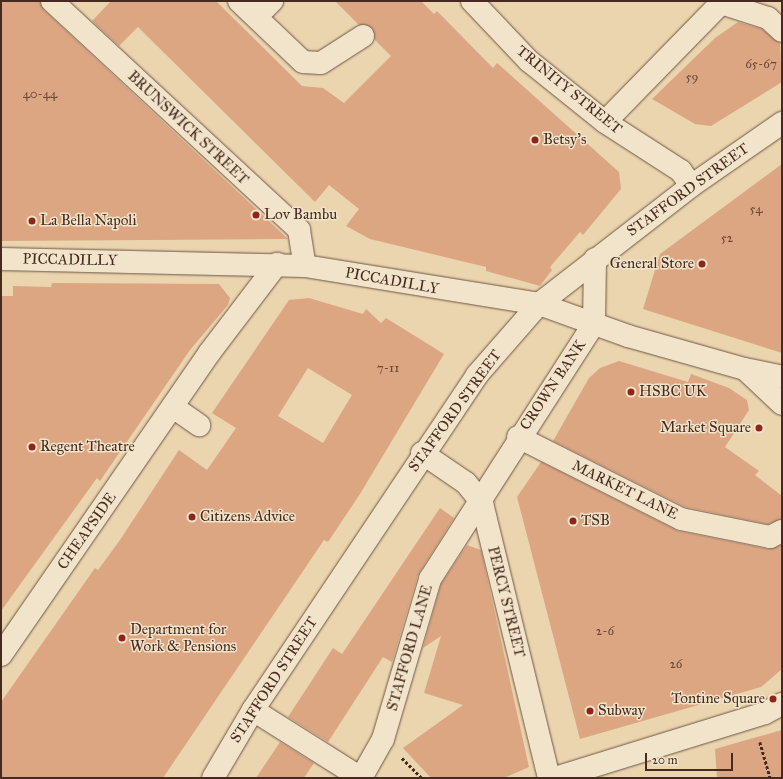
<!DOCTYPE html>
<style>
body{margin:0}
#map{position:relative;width:783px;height:779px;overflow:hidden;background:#ead5af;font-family:"IM FELL Great Primer",serif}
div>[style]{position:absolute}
.building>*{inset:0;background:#dca683}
.path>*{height:2.5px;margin-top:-1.25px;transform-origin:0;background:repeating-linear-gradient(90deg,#472a1f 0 3px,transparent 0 5px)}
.roads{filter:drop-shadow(0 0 1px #705543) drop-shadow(0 0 1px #705543)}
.minor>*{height:22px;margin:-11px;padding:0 11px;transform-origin:11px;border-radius:11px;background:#f1e4cb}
.dots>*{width:11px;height:11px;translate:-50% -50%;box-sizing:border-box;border:2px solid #f1e4cb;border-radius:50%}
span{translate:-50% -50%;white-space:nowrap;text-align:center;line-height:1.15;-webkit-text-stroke:3px #f1e4cb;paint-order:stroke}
.number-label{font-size:13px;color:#6c4938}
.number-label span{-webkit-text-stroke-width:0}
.street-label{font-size:15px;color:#472a1f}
.poi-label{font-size:15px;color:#472a1f}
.left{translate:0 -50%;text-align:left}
.right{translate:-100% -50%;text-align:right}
.frame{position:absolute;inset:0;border:2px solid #472a1f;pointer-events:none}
.scale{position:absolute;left:645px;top:753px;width:88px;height:18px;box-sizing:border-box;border:2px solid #472a1f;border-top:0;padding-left:5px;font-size:12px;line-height:14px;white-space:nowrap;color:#472a1f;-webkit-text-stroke:3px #f1e4cb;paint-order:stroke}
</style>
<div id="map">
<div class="building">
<div style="clip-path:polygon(1px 1px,40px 1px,44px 10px,288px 239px,1px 241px)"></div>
<div style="clip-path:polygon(111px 1px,216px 1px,302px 86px,323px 88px,344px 103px,391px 56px,375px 40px,373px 29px,359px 25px,335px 1px,421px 1px,434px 14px,437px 11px,493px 68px,497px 63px,619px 172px,621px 189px,583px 235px,580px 232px,550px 267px,552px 270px,540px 286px,486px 271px,486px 267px,370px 239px,346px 226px,359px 209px,329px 185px,315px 202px,138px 27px,119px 46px,92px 21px)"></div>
<div style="clip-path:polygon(738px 22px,762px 29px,780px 43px,782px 82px,711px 126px,695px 124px,652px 99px,715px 38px)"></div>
<div style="clip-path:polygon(782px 164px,782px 353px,643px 309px,660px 254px)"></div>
<div style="clip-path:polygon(52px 283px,219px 284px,230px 298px,228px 305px,190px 350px,100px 481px,97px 478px,1px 611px,1px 296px,13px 296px,13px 286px,51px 287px)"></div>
<div style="clip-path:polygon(evenodd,309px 298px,363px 314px,366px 309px,381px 323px,386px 318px,444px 354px,360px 494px,328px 542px,324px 540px,163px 778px,1px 778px,1px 702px,95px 568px,98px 570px,120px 540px,179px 450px,207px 470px,236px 428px,212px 413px,289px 300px,309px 298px,308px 368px,352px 395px,323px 443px,278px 416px,308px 368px)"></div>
<div style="clip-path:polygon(619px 361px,688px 382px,691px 374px,729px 388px,747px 400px,749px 410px,725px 447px,759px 471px,755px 475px,782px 496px,782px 519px,768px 524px,685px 507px,553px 441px,589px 378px,600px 368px)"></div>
<div style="clip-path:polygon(541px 462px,678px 531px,768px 549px,782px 545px,782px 669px,761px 687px,580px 739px,517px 497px)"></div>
<div style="clip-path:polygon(440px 508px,454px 518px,418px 575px,392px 662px,383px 657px,328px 742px,288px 717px,333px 648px,342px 654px)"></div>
<div style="clip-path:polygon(467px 545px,481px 550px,529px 767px,504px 778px,431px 778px,403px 748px,463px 705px,424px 693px,441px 636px,423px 648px,441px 584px)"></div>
<div style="clip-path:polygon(782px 730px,782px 778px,717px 778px,715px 749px)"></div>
<div style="clip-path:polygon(280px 742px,314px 763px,304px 778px,256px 778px)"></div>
</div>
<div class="path">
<div style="left:760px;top:742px;width:37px;rotate:74deg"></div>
<div style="left:402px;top:758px;width:28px;rotate:45deg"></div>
</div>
<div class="roads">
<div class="minor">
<div style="left:52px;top:1px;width:337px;rotate:42.8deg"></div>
<div style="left:299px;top:230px;width:36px;rotate:81deg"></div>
<div style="left:239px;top:1px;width:88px;rotate:43.6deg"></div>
<div style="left:303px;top:62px;width:18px;rotate:3deg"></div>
<div style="left:321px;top:63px;width:50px;rotate:-32.7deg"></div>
<div style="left:472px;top:1px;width:83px;rotate:46.5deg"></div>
<div style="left:529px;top:61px;width:97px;rotate:38.8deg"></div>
<div style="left:605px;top:122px;width:90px;rotate:32.8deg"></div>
<div style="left:681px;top:171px;width:18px;rotate:56deg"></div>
<div style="left:256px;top:17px;width:23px;rotate:-45deg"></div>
<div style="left:605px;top:122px;width:166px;rotate:-45.7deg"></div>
<div style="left:721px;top:3px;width:49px;rotate:17.7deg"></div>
<div style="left:768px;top:18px;width:19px;rotate:43deg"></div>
<div style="left:1px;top:259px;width:304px;rotate:1.3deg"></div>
<div style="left:305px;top:266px;width:237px;rotate:9.2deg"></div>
<div style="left:539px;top:304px;width:95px;rotate:19.8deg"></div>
<div style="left:628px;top:336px;width:122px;rotate:15.8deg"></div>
<div style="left:745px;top:369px;width:51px;rotate:43.4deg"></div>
<div style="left:750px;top:370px;width:33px;rotate:12deg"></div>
<div style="left:173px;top:407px;width:32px;rotate:35deg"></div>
<div style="left:518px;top:437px;width:182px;rotate:26.7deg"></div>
<div style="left:681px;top:519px;width:91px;rotate:11.4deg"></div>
<div style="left:770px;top:537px;width:13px;rotate:-27deg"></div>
<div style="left:422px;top:453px;width:53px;rotate:34.3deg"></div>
<div style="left:466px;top:483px;width:26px;rotate:51deg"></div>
<div style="left:482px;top:503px;width:283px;rotate:76.3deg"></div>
<div style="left:1px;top:655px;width:368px;rotate:-55.4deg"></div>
<div style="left:210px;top:352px;width:111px;rotate:-52.7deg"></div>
<div style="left:253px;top:710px;width:128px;rotate:32.2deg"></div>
<div style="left:361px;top:778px;width:45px;rotate:-60.6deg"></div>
<div style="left:383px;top:739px;width:167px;rotate:-73.6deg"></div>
<div style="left:430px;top:579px;width:303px;rotate:-57.3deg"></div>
<div style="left:594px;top:324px;width:65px;rotate:-89.1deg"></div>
<div style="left:213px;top:778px;width:79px;rotate:-59.5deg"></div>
<div style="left:253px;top:710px;width:403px;rotate:-56.2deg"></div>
<div style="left:477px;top:375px;width:94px;rotate:-48.9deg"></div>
<div style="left:539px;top:304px;width:192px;rotate:-37.8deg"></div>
<div style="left:691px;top:186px;width:111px;rotate:-34.7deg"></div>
<div style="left:555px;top:778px;width:220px;rotate:-17.2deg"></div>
<div style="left:765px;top:713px;width:19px;rotate:-28deg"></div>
</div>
</div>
<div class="dots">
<div style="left:535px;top:140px;background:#8f2418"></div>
<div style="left:256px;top:215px;background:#8f2418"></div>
<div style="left:32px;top:221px;background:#8f2418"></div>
<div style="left:702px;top:264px;background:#8f2418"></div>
<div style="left:631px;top:392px;background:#8f2418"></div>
<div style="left:759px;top:428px;background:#8f2418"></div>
<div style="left:32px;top:447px;background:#8f2418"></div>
<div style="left:192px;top:517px;background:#8f2418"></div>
<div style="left:573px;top:521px;background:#8f2418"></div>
<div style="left:122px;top:638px;background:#8f2418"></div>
<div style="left:773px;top:699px;background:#8f2418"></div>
<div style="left:590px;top:711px;background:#8f2418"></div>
</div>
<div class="number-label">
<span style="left:761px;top:64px">65-67</span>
<span style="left:692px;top:77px">59</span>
<span style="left:40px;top:94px">40-44</span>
<span style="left:756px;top:209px">54</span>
<span style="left:727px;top:238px">52</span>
<span style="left:388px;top:368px">7-11</span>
<span style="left:605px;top:631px">2-6</span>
<span style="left:676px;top:664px">26</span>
</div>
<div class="street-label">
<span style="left:569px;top:90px;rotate:39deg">TRINITY STREET</span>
<span style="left:188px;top:128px;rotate:43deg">BRUNSWICK STREET</span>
<span style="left:688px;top:190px;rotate:-36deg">STAFFORD STREET</span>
<span style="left:70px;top:260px;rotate:1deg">PICCADILLY</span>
<span style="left:392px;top:281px;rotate:10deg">PICCADILLY</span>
<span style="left:553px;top:385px;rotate:-56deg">CROWN BANK</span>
<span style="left:455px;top:411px;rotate:-54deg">STAFFORD STREET</span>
<span style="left:625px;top:490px;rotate:26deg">MARKET LANE</span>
<span style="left:87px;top:531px;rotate:-55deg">CHEAPSIDE</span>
<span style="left:506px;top:602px;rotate:76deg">PERCY STREET</span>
<span style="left:410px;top:648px;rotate:-74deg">STAFFORD LANE</span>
<span style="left:274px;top:680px;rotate:-57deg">STAFFORD STREET</span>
</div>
<div class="poi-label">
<span class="left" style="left:543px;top:140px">Betsy's</span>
<span class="left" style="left:264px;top:215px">Lov Bambu</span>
<span class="left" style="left:40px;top:221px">La Bella Napoli</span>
<span class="right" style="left:694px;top:264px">General Store</span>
<span class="left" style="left:639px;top:392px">HSBC UK</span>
<span class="right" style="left:751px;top:428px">Market Square</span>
<span class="left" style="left:40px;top:447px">Regent Theatre</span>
<span class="left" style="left:200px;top:517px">Citizens Advice</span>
<span class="left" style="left:581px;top:521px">TSB</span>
<span class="left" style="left:130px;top:638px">Department for<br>Work &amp; Pensions</span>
<span class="right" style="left:765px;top:699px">Tontine Square</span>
<span class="left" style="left:598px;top:711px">Subway</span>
</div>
<div class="frame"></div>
<div class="scale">20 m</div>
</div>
